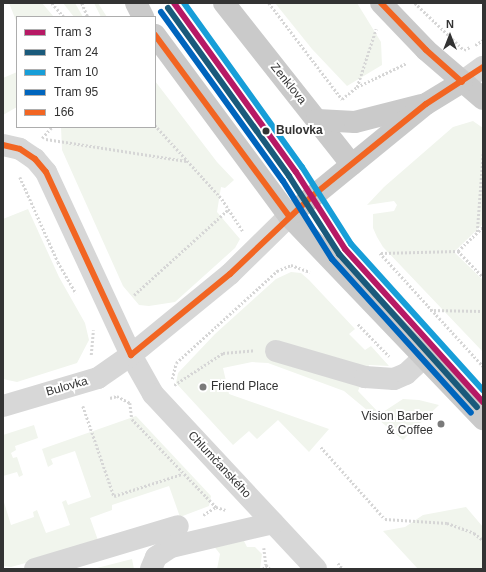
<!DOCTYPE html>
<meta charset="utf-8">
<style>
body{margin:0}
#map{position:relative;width:486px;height:572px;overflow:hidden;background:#fff;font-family:Helvetica,sans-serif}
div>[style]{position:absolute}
.green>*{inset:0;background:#f1f5ed}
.path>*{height:2.5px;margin-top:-1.25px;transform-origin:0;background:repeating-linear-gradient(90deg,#d6d6d6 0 2px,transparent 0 4px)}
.minor>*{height:22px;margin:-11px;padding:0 11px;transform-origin:11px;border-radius:11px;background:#d7d7d7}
.major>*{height:22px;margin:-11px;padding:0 11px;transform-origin:11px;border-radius:11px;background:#cacaca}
.bus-1>*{height:6px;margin:-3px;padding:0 3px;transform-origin:3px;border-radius:3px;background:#f26522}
.tram-1>*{height:6px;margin:-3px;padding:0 3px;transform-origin:3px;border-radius:3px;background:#b71965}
.tram-2>*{height:6px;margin:-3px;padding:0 3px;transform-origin:3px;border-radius:3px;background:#1a5a7b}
.tram-3>*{height:6px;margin:-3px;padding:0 3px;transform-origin:3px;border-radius:3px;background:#179ed8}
.tram-4>*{height:6px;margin:-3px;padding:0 3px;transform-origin:3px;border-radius:3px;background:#0065bd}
.dots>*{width:11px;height:11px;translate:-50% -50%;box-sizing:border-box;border:2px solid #fff;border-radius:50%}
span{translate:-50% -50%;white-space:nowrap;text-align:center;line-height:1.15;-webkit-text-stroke:4px #fff;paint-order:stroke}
.street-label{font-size:12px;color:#333}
.stop-label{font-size:12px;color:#333;font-weight:700}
.left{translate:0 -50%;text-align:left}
.poi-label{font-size:12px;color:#333}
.right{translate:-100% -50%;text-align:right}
.frame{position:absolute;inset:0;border:4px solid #333;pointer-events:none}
.legend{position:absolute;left:16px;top:16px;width:140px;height:112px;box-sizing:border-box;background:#fff;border:1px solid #adadad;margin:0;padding:5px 7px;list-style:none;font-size:12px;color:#333}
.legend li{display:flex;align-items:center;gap:8px;height:20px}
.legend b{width:20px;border:1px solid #adadad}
.north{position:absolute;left:430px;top:16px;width:40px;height:40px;-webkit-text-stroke:3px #fff;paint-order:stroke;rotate:0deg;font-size:11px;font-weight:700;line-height:16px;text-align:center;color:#333}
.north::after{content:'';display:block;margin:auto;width:14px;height:18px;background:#333;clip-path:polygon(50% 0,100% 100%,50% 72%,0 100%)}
</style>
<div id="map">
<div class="green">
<div style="clip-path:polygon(9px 3px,42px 3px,54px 17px,17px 17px,17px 23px)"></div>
<div style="clip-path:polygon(63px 3px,75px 3px,83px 17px,74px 17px)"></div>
<div style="clip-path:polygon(94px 3px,98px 3px,107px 17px,101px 17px)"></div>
<div style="clip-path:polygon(275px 3px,357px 3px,381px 42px,382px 65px,347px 86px,312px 49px)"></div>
<div style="clip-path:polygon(17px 72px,17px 107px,3px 115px,3px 78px)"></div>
<div style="clip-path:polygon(155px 81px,217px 162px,234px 180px,225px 188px,221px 187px,217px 212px,240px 239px,235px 248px,175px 302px,149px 306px,139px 305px,123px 286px,62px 150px,61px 127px,155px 127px)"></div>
<div style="clip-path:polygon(473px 121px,483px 128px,483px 224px,454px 252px,483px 280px,483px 352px,383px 247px,377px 237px,373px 228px,373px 214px,394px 211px,397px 205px,394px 201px,367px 205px,384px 187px,453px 127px)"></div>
<div style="clip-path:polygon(28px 209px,59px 277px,85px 323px,89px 340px,77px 363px,17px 382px,3px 379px,3px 219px)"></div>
<div style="clip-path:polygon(291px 272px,301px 273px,309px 280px,355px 329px,349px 334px,365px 350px,371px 346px,389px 366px,369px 365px,358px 391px,380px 414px,403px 399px,419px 400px,439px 405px,403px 440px,344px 391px,268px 363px,252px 362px,223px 368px,229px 394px,329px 429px,309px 452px,278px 420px,257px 439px,249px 431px,233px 445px,176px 383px,178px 373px,215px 334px,276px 279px)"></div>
<div style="clip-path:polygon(136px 416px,211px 496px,209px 506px,180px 517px,169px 486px,112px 505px,112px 510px,90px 518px,99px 543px,11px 567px,3px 566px,3px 499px,11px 525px,34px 517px,33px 512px,37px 510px,46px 533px,70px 525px,62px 502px,66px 500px,68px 505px,91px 497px,75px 451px,51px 459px,53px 464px,48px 467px,42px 449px)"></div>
<div style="clip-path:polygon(34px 425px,38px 438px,15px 446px,16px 450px,11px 453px,13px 458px,17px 457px,23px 475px,19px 477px,17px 472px,3px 476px,3px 435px)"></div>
<div style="clip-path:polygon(466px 507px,483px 527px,483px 569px,418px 569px,383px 531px,405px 527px,423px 515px)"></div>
<div style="clip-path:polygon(244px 541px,247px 547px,255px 547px,262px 554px,260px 569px,217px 569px,220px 554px,213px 545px)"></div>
<div style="clip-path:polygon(132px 559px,134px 569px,93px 569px)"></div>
</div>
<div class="path">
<div style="left:52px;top:3px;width:18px;rotate:49deg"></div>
<div style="left:82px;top:3px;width:15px;rotate:67deg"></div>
<div style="left:269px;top:3px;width:121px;rotate:52.8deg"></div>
<div style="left:342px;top:99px;width:19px;rotate:-39deg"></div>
<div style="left:357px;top:87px;width:55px;rotate:-25.6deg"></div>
<div style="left:415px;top:3px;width:68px;rotate:43.8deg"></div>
<div style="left:464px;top:50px;width:7px;rotate:-27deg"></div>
<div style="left:475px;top:45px;width:9px;rotate:-32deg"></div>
<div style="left:357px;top:87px;width:61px;rotate:-71.9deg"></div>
<div style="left:155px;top:125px;width:100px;rotate:47.8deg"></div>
<div style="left:222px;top:199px;width:38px;rotate:57deg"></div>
<div style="left:42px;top:138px;width:15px;rotate:-48deg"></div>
<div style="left:46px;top:139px;width:142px;rotate:8.9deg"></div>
<div style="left:20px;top:177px;width:93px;rotate:65.9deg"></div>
<div style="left:58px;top:262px;width:36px;rotate:60deg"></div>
<div style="left:477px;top:232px;width:80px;rotate:-85.7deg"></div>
<div style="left:458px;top:251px;width:35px;rotate:-44deg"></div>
<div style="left:380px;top:253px;width:153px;rotate:47.7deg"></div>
<div style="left:381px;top:253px;width:77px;rotate:-1.5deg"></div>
<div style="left:458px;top:251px;width:36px;rotate:46deg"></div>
<div style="left:134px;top:295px;width:128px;rotate:-42.2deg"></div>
<div style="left:430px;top:310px;width:53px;rotate:1.1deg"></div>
<div style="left:358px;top:324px;width:45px;rotate:45.9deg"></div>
<div style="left:91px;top:355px;width:25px;rotate:-85deg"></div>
<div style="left:172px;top:379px;width:16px;rotate:-76deg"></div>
<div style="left:176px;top:363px;width:137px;rotate:-42.3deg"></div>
<div style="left:277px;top:271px;width:15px;rotate:-23deg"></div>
<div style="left:291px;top:265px;width:20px;rotate:20deg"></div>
<div style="left:174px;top:385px;width:59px;rotate:-33.1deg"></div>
<div style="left:223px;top:353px;width:32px;rotate:-5deg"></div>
<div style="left:110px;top:398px;width:7px;rotate:-16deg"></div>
<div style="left:117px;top:396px;width:15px;rotate:28deg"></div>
<div style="left:130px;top:403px;width:16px;rotate:83deg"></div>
<div style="left:132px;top:419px;width:122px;rotate:46.3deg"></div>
<div style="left:216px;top:507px;width:10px;rotate:17deg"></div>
<div style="left:83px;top:406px;width:95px;rotate:71deg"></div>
<div style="left:114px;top:496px;width:71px;rotate:-17.9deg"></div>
<div style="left:321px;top:447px;width:96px;rotate:48.4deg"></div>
<div style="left:385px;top:519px;width:62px;rotate:3.7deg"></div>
<div style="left:447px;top:523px;width:29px;rotate:20deg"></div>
<div style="left:474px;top:533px;width:11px;rotate:38deg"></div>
<div style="left:203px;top:515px;width:15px;rotate:-32deg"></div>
<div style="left:264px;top:548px;width:17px;rotate:83deg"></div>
<div style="left:266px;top:565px;width:6px;rotate:45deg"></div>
<div style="left:338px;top:563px;width:8px;rotate:50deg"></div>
<div style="left:263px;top:569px;width:5px;rotate:-53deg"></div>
</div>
<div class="minor">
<div style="left:462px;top:82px;width:26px;rotate:-36deg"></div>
<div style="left:3px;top:145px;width:17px;rotate:13deg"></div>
<div style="left:20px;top:149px;width:18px;rotate:34deg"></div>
<div style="left:35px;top:159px;width:17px;rotate:50deg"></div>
<div style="left:46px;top:172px;width:202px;rotate:65.1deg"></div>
<div style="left:131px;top:355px;width:45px;rotate:60.6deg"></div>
<div style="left:153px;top:394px;width:239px;rotate:47deg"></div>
<div style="left:276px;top:351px;width:93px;rotate:16.3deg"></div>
<div style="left:365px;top:377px;width:29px;rotate:4deg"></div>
<div style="left:394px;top:379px;width:13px;rotate:-23deg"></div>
<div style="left:406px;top:374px;width:25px;rotate:-43deg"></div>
<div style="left:3px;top:406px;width:99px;rotate:-16.4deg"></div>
<div style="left:98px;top:378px;width:40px;rotate:-34.9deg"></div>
<div style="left:131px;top:355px;width:128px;rotate:-39.3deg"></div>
<div style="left:230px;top:274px;width:83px;rotate:-44.5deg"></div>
<div style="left:35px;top:569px;width:149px;rotate:-16.7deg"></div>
<div style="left:151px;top:569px;width:13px;rotate:-67deg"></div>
<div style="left:156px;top:557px;width:18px;rotate:-34deg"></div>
<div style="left:171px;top:547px;width:105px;rotate:-13.2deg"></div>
</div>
<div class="major">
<div style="left:136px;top:3px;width:16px;rotate:63deg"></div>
<div style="left:224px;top:3px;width:206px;rotate:51.7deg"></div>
<div style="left:381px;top:3px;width:65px;rotate:46.2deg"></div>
<div style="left:426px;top:50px;width:75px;rotate:40.7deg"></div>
<div style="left:155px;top:35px;width:225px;rotate:53.5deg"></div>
<div style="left:289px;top:216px;width:281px;rotate:46.3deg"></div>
<div style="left:317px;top:120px;width:38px;rotate:3deg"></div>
<div style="left:355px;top:122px;width:68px;rotate:-14.4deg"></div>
<div style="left:289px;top:216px;width:177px;rotate:-39.3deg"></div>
<div style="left:426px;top:104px;width:42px;rotate:-31.4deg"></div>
</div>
<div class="bus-1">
<div style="left:381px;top:3px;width:65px;rotate:46.2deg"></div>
<div style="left:426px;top:50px;width:48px;rotate:41.6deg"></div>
<div style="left:155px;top:35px;width:225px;rotate:53.5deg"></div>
<div style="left:3px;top:145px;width:17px;rotate:13deg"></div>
<div style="left:20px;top:149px;width:18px;rotate:34deg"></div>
<div style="left:35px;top:159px;width:17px;rotate:50deg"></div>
<div style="left:46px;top:172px;width:202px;rotate:65.1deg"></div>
<div style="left:131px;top:355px;width:128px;rotate:-39.3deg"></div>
<div style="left:230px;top:274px;width:112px;rotate:-43.5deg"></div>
<div style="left:311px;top:197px;width:148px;rotate:-39deg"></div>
<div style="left:426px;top:104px;width:68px;rotate:-33deg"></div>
</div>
<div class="tram-1">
<div style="left:174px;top:3px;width:208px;rotate:54.2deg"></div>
<div style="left:296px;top:172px;width:91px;rotate:57.5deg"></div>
<div style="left:345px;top:249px;width:206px;rotate:48deg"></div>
</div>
<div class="tram-2">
<div style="left:168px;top:8px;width:207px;rotate:54.2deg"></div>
<div style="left:289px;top:176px;width:93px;rotate:57.3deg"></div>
<div style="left:339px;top:254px;width:206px;rotate:48deg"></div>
</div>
<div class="tram-3">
<div style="left:184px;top:3px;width:202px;rotate:54.3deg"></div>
<div style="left:302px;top:167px;width:91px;rotate:57.5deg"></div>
<div style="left:351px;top:244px;width:197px;rotate:47.9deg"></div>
</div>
<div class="tram-4">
<div style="left:161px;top:12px;width:208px;rotate:54.2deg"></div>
<div style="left:283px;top:181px;width:92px;rotate:57.9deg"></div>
<div style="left:332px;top:259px;width:207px;rotate:47.9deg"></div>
</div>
<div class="dots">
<div style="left:266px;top:131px;background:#333"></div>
<div style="left:203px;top:387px;background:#7a7a7a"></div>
<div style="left:441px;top:424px;background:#7a7a7a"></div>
</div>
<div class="street-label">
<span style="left:288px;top:84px;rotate:51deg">Zenklova</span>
<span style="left:67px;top:387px;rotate:-16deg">Bulovka</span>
<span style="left:219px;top:465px;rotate:47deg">Chlumčanského</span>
</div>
<div class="stop-label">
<span class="left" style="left:276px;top:131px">Bulovka</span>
</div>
<div class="poi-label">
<span class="left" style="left:211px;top:387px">Friend Place</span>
<span class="right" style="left:433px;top:424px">Vision Barber<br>&amp; Coffee</span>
</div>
<div class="frame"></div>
<ul class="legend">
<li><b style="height:5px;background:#b71965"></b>Tram 3</li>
<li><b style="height:5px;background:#1a5a7b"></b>Tram 24</li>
<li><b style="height:5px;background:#179ed8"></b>Tram 10</li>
<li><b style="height:5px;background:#0065bd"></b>Tram 95</li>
<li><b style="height:5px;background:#f26522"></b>166</li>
</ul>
<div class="north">N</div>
</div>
